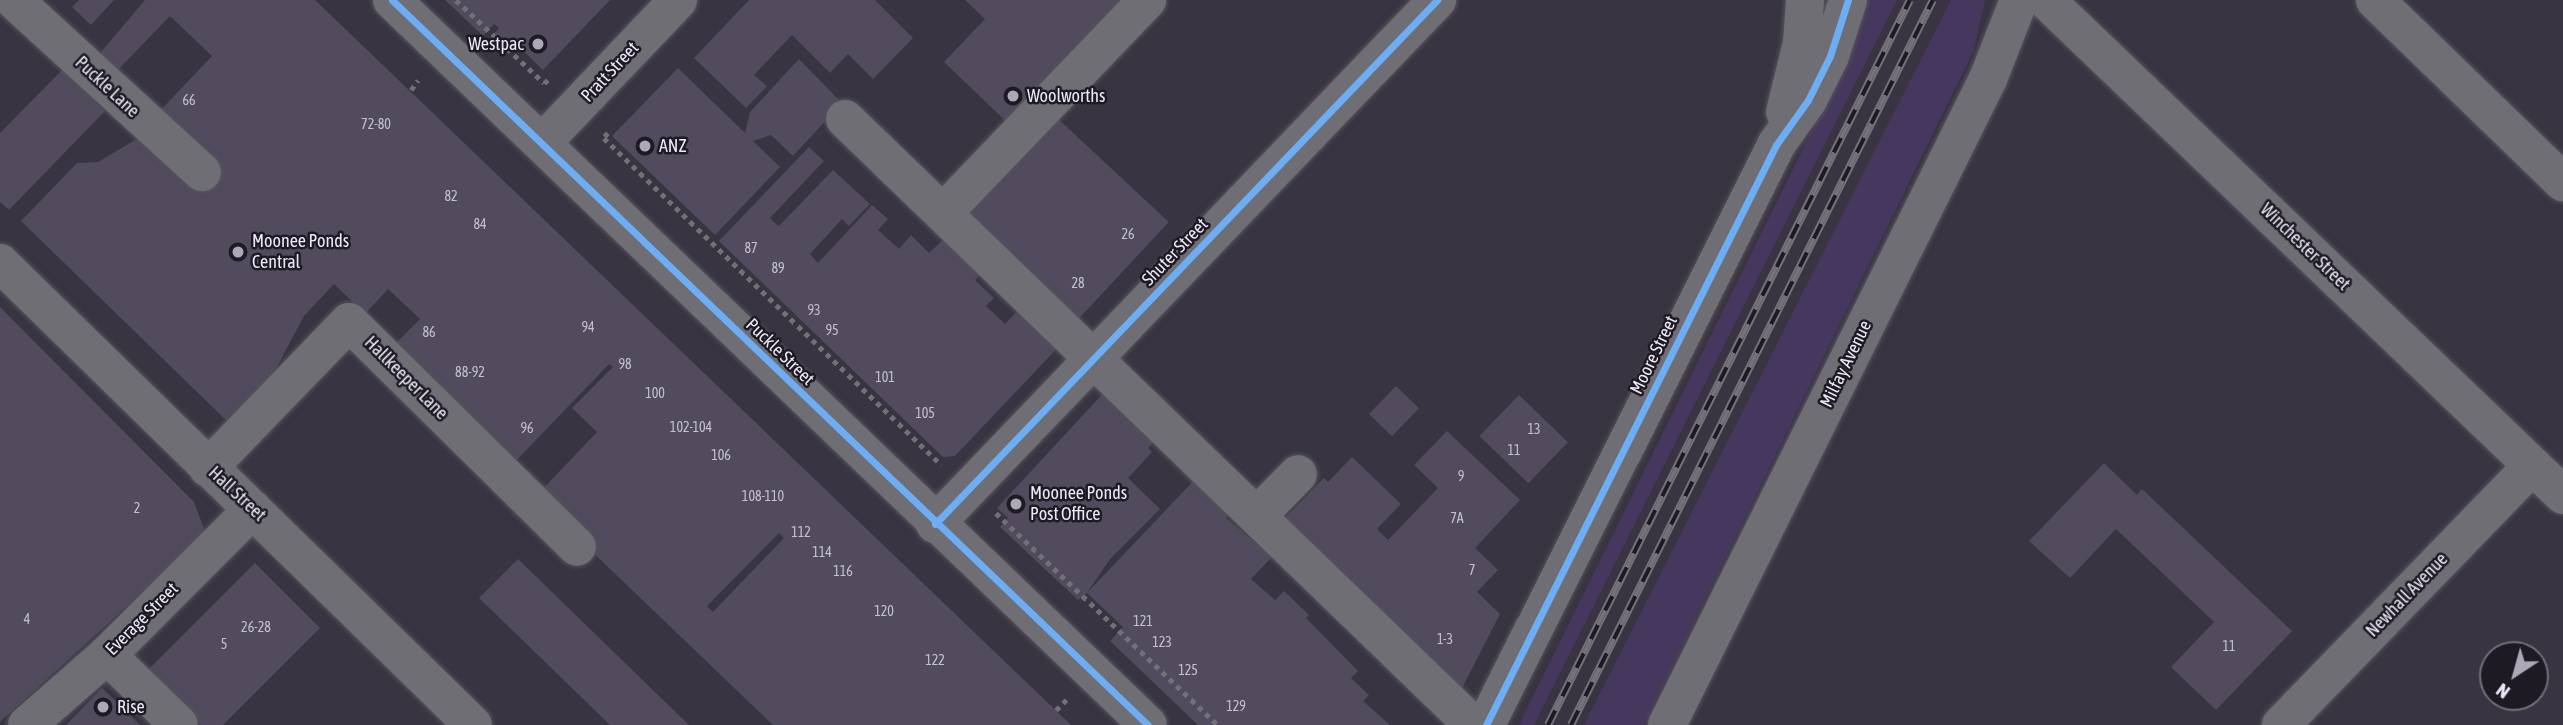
<!DOCTYPE html>
<style>
body{margin:0}
#map{position:relative;width:2563px;height:725px;overflow:hidden;background:#383441;font-family:"Asap Condensed",sans-serif}
div>[style]{position:absolute}
.green>*{inset:0;background:#46375e}
.building>*{inset:0;background:#514b5d;transform-origin:0 0}
.path>*{height:4.5px;margin-top:-2.25px;transform-origin:0;background:repeating-linear-gradient(90deg,#727077 0 5px,transparent 0 10px)}
.roads{filter:drop-shadow(0 0 2px #56515d) drop-shadow(0 0 2px #56515d)}
.minor>*{height:38px;margin:-19px;padding:0 19px;transform-origin:19px;border-radius:19px;background:#6f6e74}
.rail>*{height:8px;margin-top:-4px;transform-origin:0;background:repeating-linear-gradient(90deg,#1d1a24 0 16px,#747179 0 32px);box-sizing:border-box;border-block:2px solid #747179}
.cycleway>*{height:7px;margin:-3.5px;padding:0 3.5px;transform-origin:3.5px;border-radius:3.5px;background:#6dadf4}
.dots>*{width:19px;height:19px;translate:-50% -50%;box-sizing:border-box;border:4px solid #1d1a24;border-radius:50%}
span{translate:-50% -50%;white-space:nowrap;text-align:center;line-height:1.15;-webkit-text-stroke:5px #1d1a24;paint-order:stroke}
.number-label{font-size:14px;color:#c5c0d0}
.number-label span{-webkit-text-stroke-width:0}
.poi-label{font-size:18px;color:#ece7f6}
.right{translate:-100% -50%;text-align:right}
.left{translate:0 -50%;text-align:left}
.street-label{font-size:18px;color:#ece7f6}
.north{position:absolute;left:2479px;top:641px;width:70px;height:70px;box-sizing:border-box;background:#1d1a24;border:2px solid #706c78;border-radius:50%;rotate:216deg;font-size:19px;font-weight:700;line-height:28px;text-align:center;color:#ece7f6}
.north::after{content:'';display:block;margin:auto;width:24px;height:32px;background:#ada8b7;clip-path:polygon(50% 0,100% 100%,50% 72%,0 100%)}
</style>
<div id="map">
<div class="green">
<div style="clip-path:polygon(1860px 0,1897px 0,1534px 725px,1519px 725px,1851px 51px)"></div>
<div style="clip-path:polygon(1951px 0,1985px 0,1974px 50px,1643px 725px,1584px 725px)"></div>
</div>
<div class="building">
<div style="clip-path:polygon(79px 0,114px 0,91px 25px,72px 7px)"></div>
<div style="clip-path:polygon(evenodd,145px 0,315px 0,1071px 725px,773px 725px,535px 497px,597px 432px,572px 408px,613px 367px,609px 364px,511px 466px,390px 349px,420px 319px,388px 289px,365px 314px,334px 284px,304px 316px,270px 380px,231px 425px,21px 221px,77px 163px,98px 162px,142px 136px,155px 116px,212px 56px,170px 16px,113px 75px,95px 59px,145px 0,779px 533px,784px 538px,713px 612px,707px 606px,779px 533px)"></div>
<div style="clip-path:polygon(445px 0,610px 0,543px 70px,511px 39px,501px 49px,490px 38px,499px 28px,494px 24px,483px 36px)"></div>
<div style="clip-path:polygon(749px 0,875px 0,913px 38px,873px 79px,848px 54px,830px 73px,792px 35px,754px 75px,767px 86px,746px 108px,694px 58px)"></div>
<div style="clip-path:polygon(965px 0,1139px 0,1014px 129px,944px 62px,985px 19px)"></div>
<div style="clip-path:polygon(799px 59px,842px 103px,793px 156px,771px 135px,753px 141px,780px 167px,715px 235px,612px 136px,678px 68px,745px 133px,750px 112px)"></div>
<div style="clip-path:polygon(63px 69px,105px 111px,9px 210px,0 202px,0 133px)"></div>
<div style="left:1054px;top:115px;width:157px;height:141px;rotate:43deg"></div>
<div style="clip-path:polygon(809px 147px,824px 161px,770px 218px,775px 223px,779px 226px,833px 170px,870px 204px,849px 226px,842px 219px,810px 254px,818px 263px,872px 205px,888px 219px,878px 230px,899px 249px,911px 235px,929px 253px,950px 233px,986px 269px,975px 280px,994px 298px,986px 306px,1005px 324px,1024px 304px,1064px 341px,955px 456px,943px 457px,719px 241px)"></div>
<div style="clip-path:polygon(0 307px,194px 502px,206px 534px,0 722px)"></div>
<div style="left:1396px;top:386px;width:32px;height:39px;rotate:44deg"></div>
<div style="clip-path:polygon(1109px 387px,1156px 440px,1148px 448px,1152px 452px,1128px 478px,1160px 509px,1110px 559px,1087px 593px,1200px 474px,1235px 508px,1226px 518px,1272px 557px,1251px 579px,1275px 600px,1284px 591px,1309px 615px,1306px 618px,1358px 671px,1351px 678px,1369px 695px,1363px 701px,1390px 725px,1198px 725px,1110px 641px,1123px 627px,1087px 593px,1078px 600px,1000px 527px,1008px 518px,997px 508px)"></div>
<div style="left:1519px;top:395px;width:68px;height:57px;rotate:44deg"></div>
<div style="clip-path:polygon(1447px 431px,1520px 500px,1475px 548px,1498px 570px,1477px 592px,1500px 614px,1458px 696px,1285px 518px,1324px 478px,1328px 482px,1352px 457px,1401px 504px,1377px 529px,1388px 540px,1438px 488px,1414px 465px)"></div>
<div style="clip-path:polygon(2104px 463px,2137px 495px,2142px 489px,2292px 631px,2216px 710px,2171px 667px,2214px 622px,2116px 529px,2070px 578px,2029px 541px)"></div>
<div style="clip-path:polygon(518px 559px,689px 725px,610px 725px,479px 598px)"></div>
<div style="clip-path:polygon(255px 563px,320px 628px,223px 725px,201px 725px,147px 671px)"></div>
<div style="clip-path:polygon(102px 688px,140px 725px,66px 725px)"></div>
</div>
<div class="path">
<div style="left:456px;top:0;width:121px;rotate:43.3deg"></div>
<div style="left:544px;top:83px;width:5px;rotate:-37deg"></div>
<div style="left:411px;top:90px;width:12px;rotate:-55deg"></div>
<div style="left:608px;top:133px;width:6px;rotate:129deg"></div>
<div style="left:604px;top:138px;width:470px;rotate:44.1deg"></div>
<div style="left:996px;top:513px;width:307px;rotate:43.7deg"></div>
<div style="left:1056px;top:710px;width:17px;rotate:-45deg"></div>
</div>
<div class="roads">
<div class="minor">
<div style="left:14px;top:0;width:255px;rotate:42.5deg"></div>
<div style="left:392px;top:0;width:1047px;rotate:43.8deg"></div>
<div style="left:2046px;top:0;width:716px;rotate:43.75deg"></div>
<div style="left:2375px;top:0;width:262px;rotate:44.1deg"></div>
<div style="left:1785px;top:112px;width:71px;rotate:-76.2deg"></div>
<div style="left:1802px;top:43px;width:43px;rotate:-86deg"></div>
<div style="left:845px;top:119px;width:873px;rotate:43.98deg"></div>
<div style="left:542px;top:143px;width:197px;rotate:-46.4deg"></div>
<div style="left:943px;top:213px;width:295px;rotate:-46.2deg"></div>
<div style="left:0;top:263px;width:661px;rotate:44.33deg"></div>
<div style="left:208px;top:468px;width:203px;rotate:-46deg"></div>
<div style="left:349px;top:322px;width:320px;rotate:44.6deg"></div>
<div style="left:1258px;top:515px;width:57px;rotate:-45.7deg"></div>
<div style="left:935px;top:524px;width:726px;rotate:-46.23deg"></div>
<div style="left:107px;top:655px;width:100px;rotate:44.2deg"></div>
<div style="left:27px;top:725px;width:106px;rotate:-41.2deg"></div>
<div style="left:107px;top:655px;width:206px;rotate:-45deg"></div>
<div style="left:1486px;top:725px;width:648px;rotate:-63.43deg"></div>
<div style="left:1776px;top:145px;width:55px;rotate:-54.6deg"></div>
<div style="left:1808px;top:100px;width:49px;rotate:-63.4deg"></div>
<div style="left:1830px;top:56px;width:59px;rotate:-72.2deg"></div>
<div style="left:1667px;top:725px;width:721px;rotate:-63.58deg"></div>
<div style="left:1988px;top:79px;width:85px;rotate:-68.6deg"></div>
<div style="left:2281px;top:725px;width:361px;rotate:-45.9deg"></div>
</div>
</div>
<div class="rail">
<div style="left:1548px;top:725px;width:810px;rotate:-63.47deg"></div>
<div style="left:1571px;top:725px;width:810px;rotate:-63.47deg"></div>
</div>
<div class="cycleway">
<div style="left:392px;top:0;width:1047px;rotate:43.8deg"></div>
<div style="left:935px;top:524px;width:726px;rotate:-46.23deg"></div>
<div style="left:1486px;top:725px;width:648px;rotate:-63.43deg"></div>
<div style="left:1776px;top:145px;width:55px;rotate:-54.6deg"></div>
<div style="left:1808px;top:100px;width:49px;rotate:-63.4deg"></div>
<div style="left:1830px;top:56px;width:59px;rotate:-72.2deg"></div>
</div>
<div class="dots">
<div style="left:538px;top:44px;background:#ada8b7"></div>
<div style="left:1013px;top:96px;background:#ada8b7"></div>
<div style="left:645px;top:146px;background:#ada8b7"></div>
<div style="left:238px;top:252px;background:#ada8b7"></div>
<div style="left:1016px;top:504px;background:#ada8b7"></div>
<div style="left:103px;top:707px;background:#ada8b7"></div>
</div>
<div class="number-label">
<span style="left:189px;top:100px">66</span>
<span style="left:376px;top:124px">72-80</span>
<span style="left:451px;top:196px">82</span>
<span style="left:480px;top:224px">84</span>
<span style="left:1128px;top:234px">26</span>
<span style="left:751px;top:248px">87</span>
<span style="left:778px;top:268px">89</span>
<span style="left:1078px;top:283px">28</span>
<span style="left:814px;top:310px">93</span>
<span style="left:588px;top:327px">94</span>
<span style="left:832px;top:330px">95</span>
<span style="left:429px;top:332px">86</span>
<span style="left:625px;top:364px">98</span>
<span style="left:470px;top:372px">88-92</span>
<span style="left:885px;top:377px">101</span>
<span style="left:655px;top:393px">100</span>
<span style="left:925px;top:413px">105</span>
<span style="left:691px;top:427px">102-104</span>
<span style="left:527px;top:428px">96</span>
<span style="left:1534px;top:429px">13</span>
<span style="left:1514px;top:450px">11</span>
<span style="left:721px;top:455px">106</span>
<span style="left:1461px;top:476px">9</span>
<span style="left:763px;top:496px">108-110</span>
<span style="left:137px;top:508px">2</span>
<span style="left:1457px;top:518px">7A</span>
<span style="left:801px;top:532px">112</span>
<span style="left:822px;top:552px">114</span>
<span style="left:1472px;top:570px">7</span>
<span style="left:843px;top:571px">116</span>
<span style="left:884px;top:611px">120</span>
<span style="left:27px;top:619px">4</span>
<span style="left:1143px;top:621px">121</span>
<span style="left:256px;top:627px">26-28</span>
<span style="left:1445px;top:639px">1-3</span>
<span style="left:1162px;top:642px">123</span>
<span style="left:224px;top:644px">5</span>
<span style="left:2229px;top:646px">11</span>
<span style="left:935px;top:660px">122</span>
<span style="left:1188px;top:670px">125</span>
<span style="left:1236px;top:706px">129</span>
</div>
<div class="poi-label">
<span class="right" style="left:524px;top:44px">Westpac</span>
<span class="left" style="left:1027px;top:96px">Woolworths</span>
<span class="left" style="left:659px;top:146px">ANZ</span>
<span class="left" style="left:252px;top:252px">Moonee Ponds<br>Central</span>
<span class="left" style="left:1030px;top:504px">Moonee Ponds<br>Post Office</span>
<span class="left" style="left:117px;top:707px">Rise</span>
</div>
<div class="street-label">
<span style="left:610px;top:72px;rotate:-47deg">Pratt Street</span>
<span style="left:107px;top:87px;rotate:43deg">Puckle Lane</span>
<span style="left:2305px;top:247px;rotate:44deg">Winchester Street</span>
<span style="left:1175px;top:252px;rotate:-46deg">Shuter Street</span>
<span style="left:780px;top:352px;rotate:44deg">Puckle Street</span>
<span style="left:1654px;top:355px;rotate:-64deg">Moore Street</span>
<span style="left:1846px;top:364px;rotate:-64deg">Milfay Avenue</span>
<span style="left:406px;top:378px;rotate:45deg">Hallkeeper Lane</span>
<span style="left:237px;top:494px;rotate:43deg">Hall Street</span>
<span style="left:2407px;top:595px;rotate:-46deg">Newhall Avenue</span>
<span style="left:142px;top:619px;rotate:-45deg">Everage Street</span>
</div>
<div class="north">N</div>
</div>
